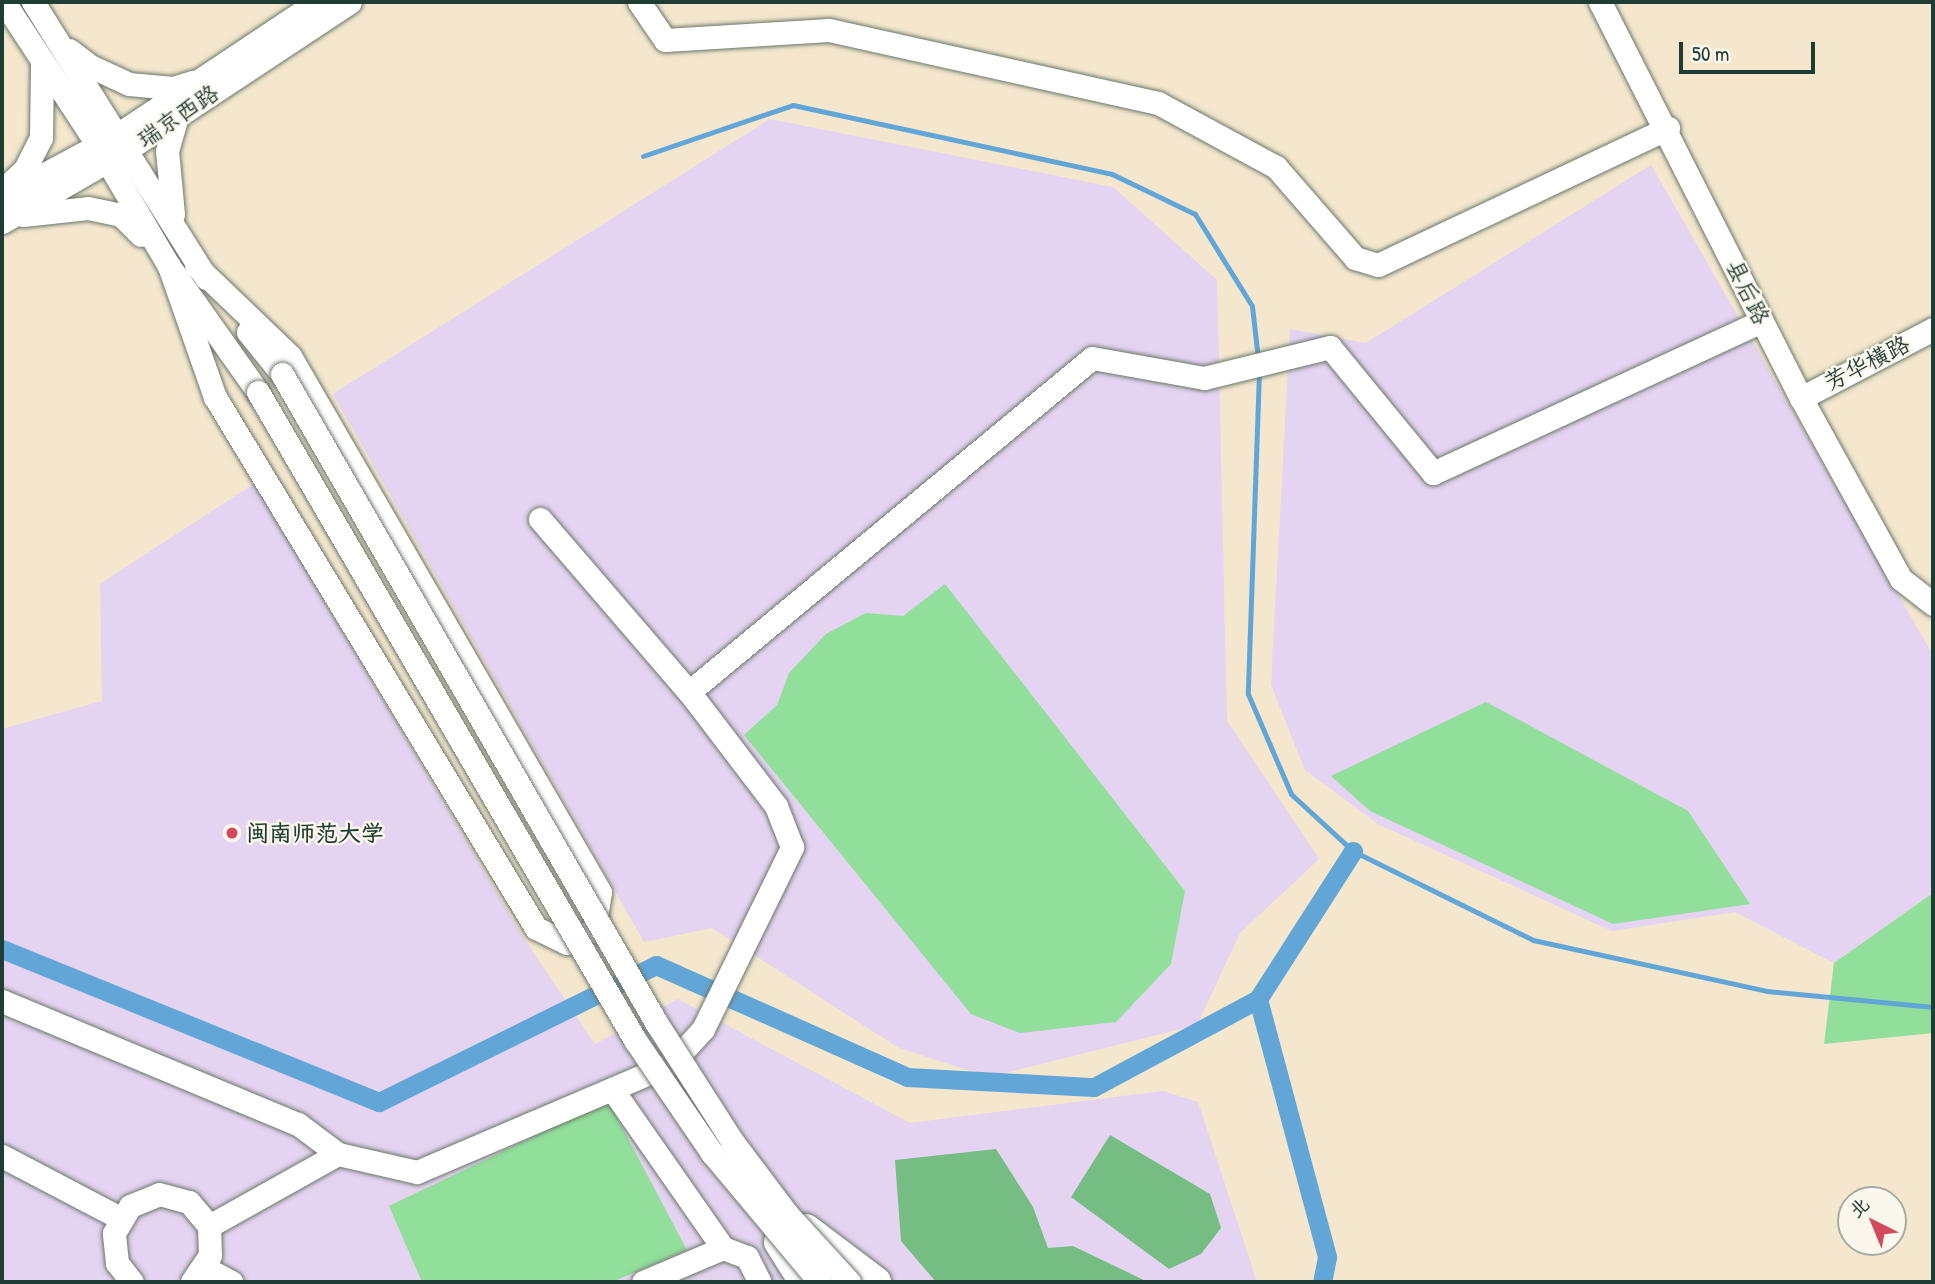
<!DOCTYPE html>
<meta charset="utf-8">
<style>
body{margin:0}
#map{position:relative;width:1935px;height:1284px;overflow:hidden;background:#f4e7ce;font-family:"Patrick Hand","LXGW WenKai TC",sans-serif}
div>[style]{position:absolute}
.built>*{inset:0;background:#e4d3f1}
.green>*{inset:0;background:#92de9b}
.forest>*{inset:0;background:#75bd83}
.stream>*{height:5px;margin:-2.5px;padding:0 2.5px;transform-origin:2.5px;border-radius:2.5px;background:#62a6d7}
.canal>*{height:19px;margin:-9.5px;padding:0 9.5px;transform-origin:9.5px;border-radius:9.5px;background:#62a6d7}
.roads{filter:drop-shadow(0 0 2px #6a786a) drop-shadow(0 0 2px #6a786a)}
.minor>*{height:23px;margin:-11.5px;padding:0 11.5px;transform-origin:11.5px;border-radius:11.5px;background:#fff}
.major>*{height:30px;margin:-15px;padding:0 15px;transform-origin:15px;border-radius:15px;background:#fff}
.bridges{filter:drop-shadow(0 0 2px #6a786a) drop-shadow(0 0 2px #6a786a)}
.minor-bridge>*{height:23px;margin:-11.5px;padding:0 11.5px;transform-origin:11.5px;border-radius:11.5px;background:#fff}
.dots>*{width:19px;height:19px;translate:-50% -50%;box-sizing:border-box;border:4px solid #fbf7ec;border-radius:50%}
span{translate:-50% -50%;white-space:nowrap;text-align:center;line-height:1.15;-webkit-text-stroke:5px #fbf7ec;paint-order:stroke}
.street-label{font-size:23px;color:#1f3d34}
.poi-label{font-size:23px;color:#1f3d34;font-weight:700}
.left{translate:0 -50%;text-align:left}
.frame{position:absolute;inset:0;border:4px solid #1f3d34;pointer-events:none}
.north{position:absolute;left:1837px;top:1186px;width:70px;height:70px;box-sizing:border-box;background:#fbf7ec;border:2px solid #a3ada2;border-radius:50%;rotate:317deg;font-size:19px;font-weight:700;line-height:28px;text-align:center;color:#1f3d34}
.north::after{content:'';display:block;margin:auto;width:24px;height:32px;background:#d1495b;clip-path:polygon(50% 0,100% 100%,50% 72%,0 100%)}
.scale{position:absolute;left:1679px;top:42px;width:136px;height:32px;box-sizing:border-box;border:4px solid #1f3d34;border-top:0;padding-left:9px;font-size:21px;line-height:24px;white-space:nowrap;color:#1f3d34;-webkit-text-stroke:5px #fbf7ec;paint-order:stroke}
</style>
<div id="map">
<div class="built">
<div style="clip-path:polygon(770px 119px,1113px 187px,1217px 280px,1227px 721px,1319px 859px,1240px 933px,1197px 1025px,989px 1077px,899px 1048px,712px 928px,644px 942px,333px 394px)"></div>
<div style="clip-path:polygon(1651px 165px,1933px 655px,1933px 893px,1834px 963px,1735px 912px,1612px 931px,1378px 824px,1305px 770px,1271px 685px,1290px 329px,1366px 343px)"></div>
<div style="clip-path:polygon(255px 483px,523px 937px,595px 1044px,678px 999px,910px 1123px,1163px 1091px,1198px 1102px,1257px 1282px,2px 1282px,2px 729px,102px 701px,100px 584px)"></div>
</div>
<div class="green">
<div style="clip-path:polygon(945px 584px,1185px 891px,1171px 964px,1116px 1022px,1020px 1033px,971px 1014px,744px 735px,777px 705px,789px 673px,826px 634px,866px 613px,903px 616px)"></div>
<div style="clip-path:polygon(1486px 702px,1688px 811px,1750px 904px,1613px 924px,1370px 811px,1331px 776px)"></div>
<div style="clip-path:polygon(1933px 893px,1933px 1033px,1824px 1044px,1834px 963px)"></div>
<div style="clip-path:polygon(608px 1101px,687px 1250px,612px 1282px,422px 1282px,389px 1206px)"></div>
</div>
<div class="forest">
<div style="clip-path:polygon(1110px 1135px,1210px 1194px,1221px 1228px,1201px 1254px,1169px 1269px,1071px 1197px)"></div>
<div style="clip-path:polygon(996px 1149px,1033px 1207px,1048px 1248px,1073px 1246px,1148px 1282px,936px 1282px,901px 1241px,895px 1160px)"></div>
</div>
<div class="stream">
<div style="left:643px;top:156px;width:158px;rotate:-18.8deg"></div>
<div style="left:793px;top:105px;width:326px;rotate:12.2deg"></div>
<div style="left:1112px;top:174px;width:92px;rotate:25.7deg"></div>
<div style="left:1195px;top:214px;width:108px;rotate:58.2deg"></div>
<div style="left:1252px;top:306px;width:53px;rotate:83.5deg"></div>
<div style="left:1259px;top:372px;width:322px;rotate:92deg"></div>
<div style="left:1248px;top:694px;width:109px;rotate:66.7deg"></div>
<div style="left:1291px;top:794px;width:84px;rotate:42.6deg"></div>
<div style="left:1353px;top:851px;width:201px;rotate:26.3deg"></div>
<div style="left:1533px;top:940px;width:239px;rotate:12.3deg"></div>
<div style="left:1767px;top:991px;width:167px;rotate:5.5deg"></div>
</div>
<div class="canal">
<div style="left:2px;top:949px;width:407px;rotate:22.1deg"></div>
<div style="left:379px;top:1102px;width:309px;rotate:-26.3deg"></div>
<div style="left:656px;top:965px;width:275px;rotate:24deg"></div>
<div style="left:907px;top:1077px;width:187px;rotate:3.1deg"></div>
<div style="left:1094px;top:1087px;width:186px;rotate:-28.2deg"></div>
<div style="left:1258px;top:999px;width:267px;rotate:75deg"></div>
<div style="left:1327px;top:1257px;width:25px;rotate:101deg"></div>
<div style="left:1258px;top:999px;width:176px;rotate:-57.3deg"></div>
</div>
<div class="roads">
<div class="minor">
<div style="left:4px;top:2px;width:170px;rotate:56.8deg"></div>
<div style="left:97px;top:144px;width:142px;rotate:59.5deg"></div>
<div style="left:169px;top:266px;width:154px;rotate:54.8deg"></div>
<div style="left:33px;top:2px;width:326px;rotate:57.9deg"></div>
<div style="left:639px;top:2px;width:46px;rotate:55.6deg"></div>
<div style="left:665px;top:40px;width:164px;rotate:-3.5deg"></div>
<div style="left:829px;top:30px;width:337px;rotate:12.5deg"></div>
<div style="left:1158px;top:103px;width:134px;rotate:28.5deg"></div>
<div style="left:1276px;top:167px;width:121px;rotate:49deg"></div>
<div style="left:1355px;top:258px;width:24px;rotate:17deg"></div>
<div style="left:1378px;top:265px;width:321px;rotate:-25.3deg"></div>
<div style="left:1600px;top:2px;width:444px;rotate:63.1deg"></div>
<div style="left:1801px;top:398px;width:207px;rotate:61.1deg"></div>
<div style="left:1901px;top:579px;width:41px;rotate:38deg"></div>
<div style="left:69px;top:50px;width:26px;rotate:37deg"></div>
<div style="left:90px;top:66px;width:43px;rotate:24.8deg"></div>
<div style="left:129px;top:84px;width:44px;rotate:5.2deg"></div>
<div style="left:173px;top:88px;width:21px;rotate:-17deg"></div>
<div style="left:6px;top:187px;width:26px;rotate:-43deg"></div>
<div style="left:25px;top:169px;width:35px;rotate:-63deg"></div>
<div style="left:41px;top:138px;width:76px;rotate:-89.2deg"></div>
<div style="left:2px;top:197px;width:131px;rotate:-28.3deg"></div>
<div style="left:117px;top:135px;width:240px;rotate:-33.6deg"></div>
<div style="left:173px;top:214px;width:63px;rotate:-95.4deg"></div>
<div style="left:167px;top:151px;width:35px;rotate:-74deg"></div>
<div style="left:23px;top:215px;width:65px;rotate:-6.1deg"></div>
<div style="left:88px;top:208px;width:34px;rotate:12deg"></div>
<div style="left:121px;top:215px;width:28px;rotate:45deg"></div>
<div style="left:2px;top:222px;width:146px;rotate:-30.1deg"></div>
<div style="left:128px;top:149px;width:266px;rotate:-33.5deg"></div>
<div style="left:169px;top:266px;width:139px;rotate:70.7deg"></div>
<div style="left:215px;top:397px;width:620px;rotate:58.85deg"></div>
<div style="left:536px;top:928px;width:34px;rotate:26deg"></div>
<div style="left:567px;top:943px;width:30px;rotate:-26deg"></div>
<div style="left:594px;top:930px;width:38px;rotate:-81deg"></div>
<div style="left:600px;top:892px;width:619px;rotate:-120.04deg"></div>
<div style="left:290px;top:356px;width:130px;rotate:-136.2deg"></div>
<div style="left:248px;top:332px;width:54px;rotate:51deg"></div>
<div style="left:1801px;top:398px;width:149px;rotate:-27.6deg"></div>
<div style="left:540px;top:519px;width:228px;rotate:49.3deg"></div>
<div style="left:2px;top:1001px;width:321px;rotate:22.6deg"></div>
<div style="left:298px;top:1124px;width:50px;rotate:36.9deg"></div>
<div style="left:612px;top:1089px;width:194px;rotate:55.1deg"></div>
<div style="left:2px;top:1156px;width:133px;rotate:27.7deg"></div>
<div style="left:209px;top:1226px;width:148px;rotate:-29.2deg"></div>
<div style="left:338px;top:1154px;width:81px;rotate:12.8deg"></div>
<div style="left:417px;top:1172px;width:277px;rotate:-23.1deg"></div>
<div style="left:672px;top:1063px;width:46px;rotate:-47.6deg"></div>
<div style="left:703px;top:1029px;width:203px;rotate:-63.9deg"></div>
<div style="left:792px;top:847px;width:44px;rotate:-111.3deg"></div>
<div style="left:776px;top:806px;width:143px;rotate:-127.3deg"></div>
<div style="left:689px;top:692px;width:523px;rotate:-39.65deg"></div>
<div style="left:1092px;top:358px;width:114px;rotate:10.1deg"></div>
<div style="left:1204px;top:378px;width:130px;rotate:-13.8deg"></div>
<div style="left:1330px;top:347px;width:163px;rotate:50.7deg"></div>
<div style="left:1433px;top:473px;width:362px;rotate:-24.8deg"></div>
<div style="left:205px;top:1268px;width:30px;rotate:28deg"></div>
<div style="left:132px;top:1282px;width:24px;rotate:-128deg"></div>
<div style="left:117px;top:1263px;width:30px;rotate:-96deg"></div>
<div style="left:114px;top:1233px;width:31px;rotate:-59deg"></div>
<div style="left:130px;top:1206px;width:31px;rotate:-22deg"></div>
<div style="left:159px;top:1194px;width:31px;rotate:15deg"></div>
<div style="left:189px;top:1202px;width:31px;rotate:50deg"></div>
<div style="left:209px;top:1226px;width:29px;rotate:88deg"></div>
<div style="left:210px;top:1255px;width:32px;rotate:124deg"></div>
<div style="left:643px;top:1282px;width:87px;rotate:-23deg"></div>
<div style="left:723px;top:1248px;width:26px;rotate:21deg"></div>
<div style="left:747px;top:1257px;width:28px;rotate:63deg"></div>
</div>
<div class="major">
<div style="left:806px;top:1229px;width:88px;rotate:37.1deg"></div>
<div style="left:779px;top:1242px;width:47px;rotate:58deg"></div>
</div>
</div>
<div class="bridges">
<div class="minor-bridge">
<div style="left:282px;top:374px;width:750px;rotate:60.02deg"></div>
<div style="left:657px;top:1024px;width:139px;rotate:57.3deg"></div>
<div style="left:732px;top:1141px;width:91px;rotate:53deg"></div>
<div style="left:787px;top:1214px;width:92px;rotate:47.6deg"></div>
<div style="left:258px;top:392px;width:750px;rotate:59.81deg"></div>
<div style="left:635px;top:1040px;width:137px;rotate:55.7deg"></div>
<div style="left:712px;top:1153px;width:168px;rotate:50.1deg"></div>
</div>
</div>
<div class="dots">
<div style="left:232px;top:833px;background:#d1495b"></div>
</div>
<div class="street-label">
<span style="left:178px;top:116px;rotate:-34deg">瑞京西路</span>
<span style="left:1748px;top:292px;rotate:64deg">县后路</span>
<span style="left:1867px;top:363px;rotate:-27deg">芳华横路</span>
</div>
<div class="poi-label">
<span class="left" style="left:246px;top:833px">闽南师范大学</span>
</div>
<div class="frame"></div>
<div class="north">北</div>
<div class="scale">50 m</div>
</div>
